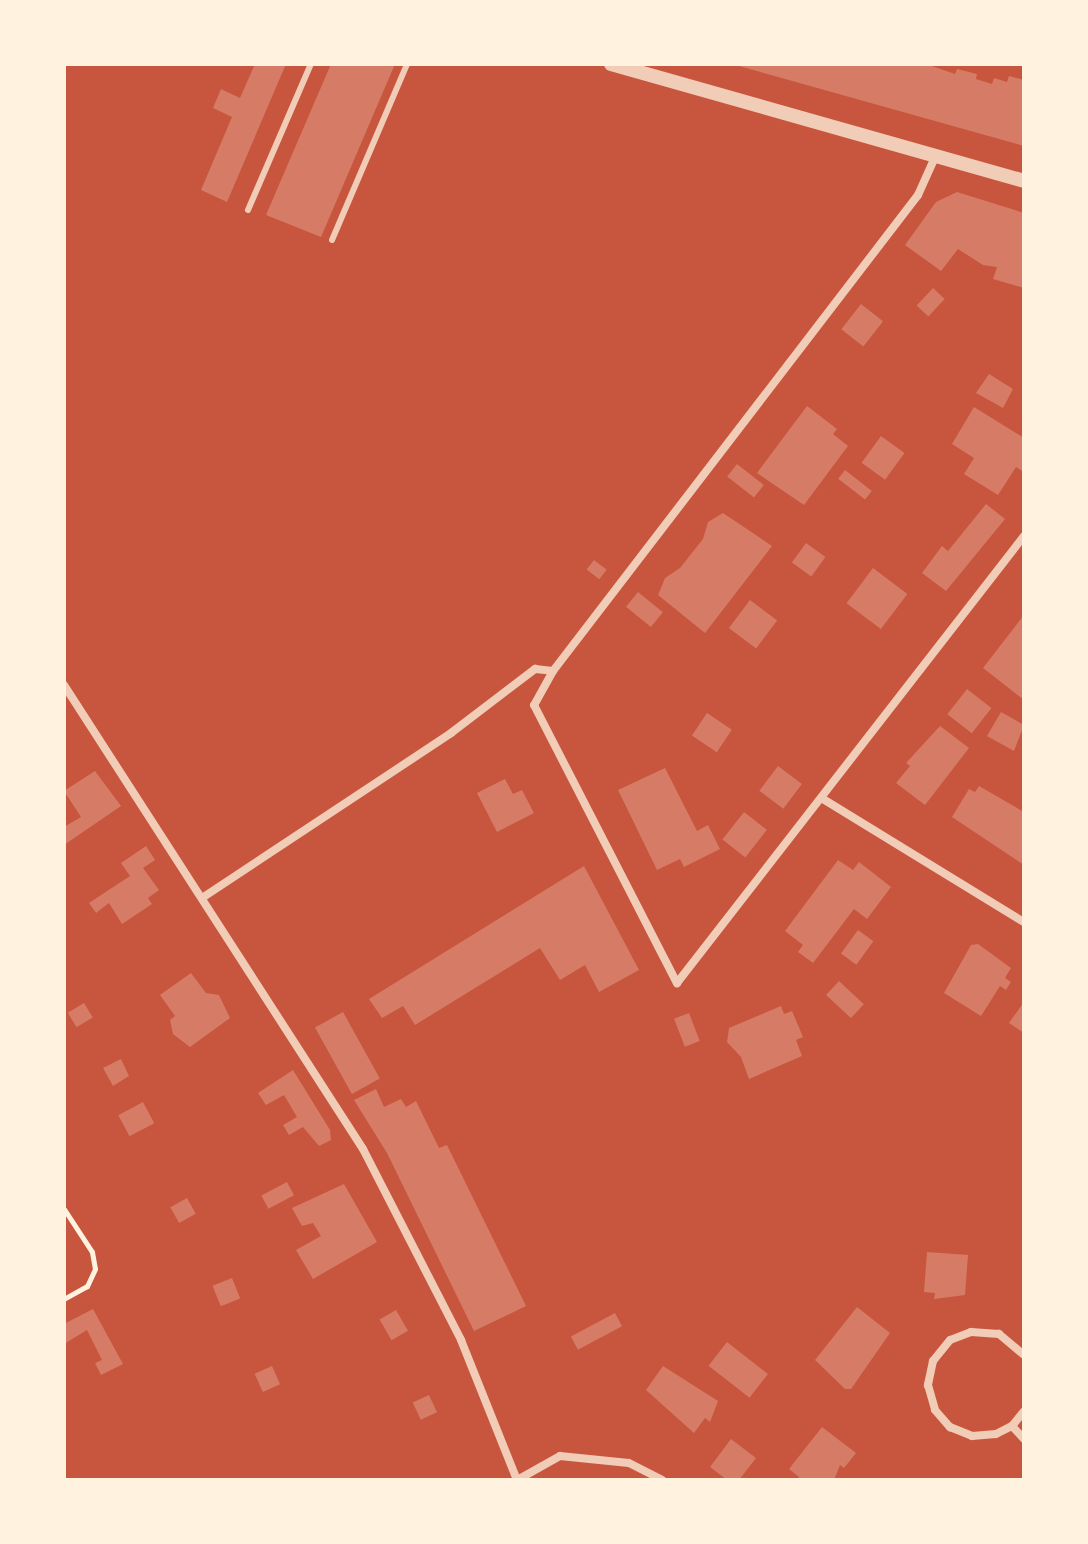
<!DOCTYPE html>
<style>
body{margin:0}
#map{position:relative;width:1088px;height:1544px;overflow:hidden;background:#c8553d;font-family:Commissioner,sans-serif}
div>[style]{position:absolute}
.building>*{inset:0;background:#d67c66;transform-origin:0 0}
.path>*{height:5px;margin:-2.5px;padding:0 2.5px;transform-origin:2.5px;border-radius:2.5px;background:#fff3e0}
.service>*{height:6px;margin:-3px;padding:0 3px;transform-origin:3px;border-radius:3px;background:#f1ccb7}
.minor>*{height:8px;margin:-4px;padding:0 4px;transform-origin:4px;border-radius:4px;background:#f1ccb7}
.tertiary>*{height:14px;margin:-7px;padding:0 7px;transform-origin:7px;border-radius:7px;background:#f1ccb7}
span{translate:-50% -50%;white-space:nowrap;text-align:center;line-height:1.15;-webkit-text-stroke:8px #fff3e0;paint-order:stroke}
.frame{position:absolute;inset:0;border:66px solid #fff3e0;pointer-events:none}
</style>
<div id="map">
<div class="building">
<div style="clip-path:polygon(255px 64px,286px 64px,227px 202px,201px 190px,232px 117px,213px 108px,221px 89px,240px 98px)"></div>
<div style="clip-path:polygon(331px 64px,395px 64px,321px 237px,266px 215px)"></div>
<div style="clip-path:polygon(732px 64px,926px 64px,955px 74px,957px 69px,977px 74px,976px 79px,992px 84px,994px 78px,1007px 82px,1009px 76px,1024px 80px,1024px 146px)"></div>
<div style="clip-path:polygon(957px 192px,1024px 213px,1024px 288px,993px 279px,997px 267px,983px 265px,958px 249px,941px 271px,905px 245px,936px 202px)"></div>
<div style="left:933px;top:288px;width:16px;height:24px;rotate:43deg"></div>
<div style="left:861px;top:304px;width:28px;height:32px;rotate:38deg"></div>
<div style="clip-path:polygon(989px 374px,1013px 389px,1003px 408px,976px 393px)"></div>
<div style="clip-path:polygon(807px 406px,837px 429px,833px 434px,848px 446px,804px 505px,757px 473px)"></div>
<div style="clip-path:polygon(974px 407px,1024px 438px,1024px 472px,1016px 467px,998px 495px,964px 474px,974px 458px,952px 444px)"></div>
<div style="left:881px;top:436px;width:29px;height:33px;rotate:36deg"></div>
<div style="left:737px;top:464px;width:34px;height:16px;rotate:38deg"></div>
<div style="left:845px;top:470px;width:34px;height:11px;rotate:38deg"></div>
<div style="clip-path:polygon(986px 504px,1005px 519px,946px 591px,922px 573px,942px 546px,948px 551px)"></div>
<div style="clip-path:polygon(723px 513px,772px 546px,705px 633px,658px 595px,665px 578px,680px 568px,703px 539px,708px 522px)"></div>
<div style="left:806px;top:543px;width:24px;height:24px;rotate:36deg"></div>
<div style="left:594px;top:560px;width:16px;height:12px;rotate:38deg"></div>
<div style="left:873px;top:568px;width:43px;height:44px;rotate:37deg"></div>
<div style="left:638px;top:592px;width:32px;height:19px;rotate:39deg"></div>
<div style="left:750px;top:600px;width:34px;height:35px;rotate:37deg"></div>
<div style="clip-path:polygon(1024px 615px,1024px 700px,983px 668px)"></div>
<div style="left:967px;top:689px;width:31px;height:32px;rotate:38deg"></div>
<div style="clip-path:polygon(1001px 712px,1024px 725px,1014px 751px,987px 736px)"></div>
<div style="left:707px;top:713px;width:30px;height:27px;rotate:34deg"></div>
<div style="clip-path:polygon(940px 726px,969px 748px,925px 805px,896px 783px,910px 766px,906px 763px)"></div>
<div style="left:778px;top:766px;width:30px;height:31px;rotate:37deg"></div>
<div style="clip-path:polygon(665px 768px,697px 831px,708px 825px,720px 849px,684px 867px,680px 859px,657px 870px,618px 790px)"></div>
<div style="clip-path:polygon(95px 771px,121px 806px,64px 845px,64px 827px,81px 817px,64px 791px)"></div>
<div style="clip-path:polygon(505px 779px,513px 794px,522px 790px,534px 813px,497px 832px,477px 793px)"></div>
<div style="clip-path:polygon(979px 786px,1024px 812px,1024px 865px,952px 817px,969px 789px,975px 792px)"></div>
<div style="left:744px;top:812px;width:29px;height:35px;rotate:38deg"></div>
<div style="clip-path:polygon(146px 846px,155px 860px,143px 868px,159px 890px,148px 898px,152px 904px,122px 924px,109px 903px,96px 913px,89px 903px,130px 876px,121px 863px)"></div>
<div style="clip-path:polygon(838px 860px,853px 870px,859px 862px,891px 887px,867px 919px,854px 909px,813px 963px,798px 952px,803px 945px,785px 931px)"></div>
<div style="clip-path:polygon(584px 866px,639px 970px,599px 992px,585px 965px,560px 980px,540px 948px,415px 1025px,403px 1006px,382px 1018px,369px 999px)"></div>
<div style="left:858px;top:930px;width:19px;height:29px;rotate:36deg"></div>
<div style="clip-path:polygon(978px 944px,1011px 968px,1005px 978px,1011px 982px,1006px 990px,1000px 986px,981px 1016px,944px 993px,971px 945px)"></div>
<div style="clip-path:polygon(191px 973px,206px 993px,219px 995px,230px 1018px,190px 1047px,173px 1034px,170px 1020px,175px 1016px,160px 995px)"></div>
<div style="left:839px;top:981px;width:34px;height:19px;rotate:43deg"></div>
<div style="clip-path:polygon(1024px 1002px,1024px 1033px,1009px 1023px)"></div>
<div style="left:84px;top:1003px;width:17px;height:19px;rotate:59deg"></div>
<div style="clip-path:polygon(781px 1006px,784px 1014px,792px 1011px,803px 1037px,796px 1040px,802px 1056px,749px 1079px,741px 1057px,727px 1042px,729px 1028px)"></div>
<div style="left:343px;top:1012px;width:76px;height:32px;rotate:61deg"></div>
<div style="left:689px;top:1013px;width:30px;height:16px;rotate:69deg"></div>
<div style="clip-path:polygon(121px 1059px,129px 1076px,113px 1086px,103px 1068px)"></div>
<div style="clip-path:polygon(293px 1070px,330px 1130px,331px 1140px,319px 1146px,303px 1127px,289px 1135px,283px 1125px,297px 1117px,284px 1095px,266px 1105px,258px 1093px)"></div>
<div style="clip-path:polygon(376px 1089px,384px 1107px,401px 1099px,406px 1107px,416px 1101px,439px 1148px,447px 1145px,526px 1306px,474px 1331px,387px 1153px,354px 1100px)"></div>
<div style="left:143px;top:1102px;width:24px;height:28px;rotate:62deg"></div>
<div style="left:287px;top:1182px;width:15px;height:29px;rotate:62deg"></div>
<div style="clip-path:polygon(344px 1184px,377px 1242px,313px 1279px,296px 1250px,321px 1236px,313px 1223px,302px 1226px,292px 1208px)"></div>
<div style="left:187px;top:1198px;width:18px;height:19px;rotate:61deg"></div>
<div style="clip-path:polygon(927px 1252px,968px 1255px,965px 1295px,934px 1299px,935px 1293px,924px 1292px)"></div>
<div style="left:232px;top:1278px;width:22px;height:21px;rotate:68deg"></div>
<div style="clip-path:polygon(857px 1307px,890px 1333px,851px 1389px,845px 1389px,815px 1360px)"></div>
<div style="clip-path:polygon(93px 1309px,123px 1364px,101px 1375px,95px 1363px,102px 1360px,87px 1330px,64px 1344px,64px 1324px)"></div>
<div style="left:396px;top:1310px;width:24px;height:19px;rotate:60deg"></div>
<div style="left:615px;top:1313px;width:15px;height:50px;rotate:62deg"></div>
<div style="left:727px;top:1342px;width:52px;height:30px;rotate:38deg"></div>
<div style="left:272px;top:1366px;width:20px;height:19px;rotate:66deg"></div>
<div style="clip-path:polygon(663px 1366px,718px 1401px,710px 1422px,705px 1418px,694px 1433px,646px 1390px)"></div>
<div style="left:429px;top:1395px;width:19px;height:18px;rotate:65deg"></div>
<div style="clip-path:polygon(822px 1427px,856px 1453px,844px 1468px,840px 1465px,834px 1480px,796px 1480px,799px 1477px,789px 1469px)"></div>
<div style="clip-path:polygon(731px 1439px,756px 1458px,739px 1480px,727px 1480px,710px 1467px)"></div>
</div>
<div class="path">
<div style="left:64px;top:1209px;width:51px;rotate:56.9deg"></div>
<div style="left:92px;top:1252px;width:17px;rotate:80deg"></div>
<div style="left:95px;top:1269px;width:19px;rotate:115deg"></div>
<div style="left:87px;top:1286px;width:26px;rotate:151deg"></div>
</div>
<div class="service">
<div style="left:248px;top:210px;width:159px;rotate:-66.7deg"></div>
<div style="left:332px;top:240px;width:191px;rotate:-66.9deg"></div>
</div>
<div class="minor">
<div style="left:936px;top:155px;width:44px;rotate:114.2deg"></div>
<div style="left:918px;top:195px;width:600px;rotate:127.48deg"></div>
<div style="left:553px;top:671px;width:39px;rotate:119deg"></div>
<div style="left:534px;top:705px;width:313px;rotate:62.8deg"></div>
<div style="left:677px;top:983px;width:566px;rotate:-52.18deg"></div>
<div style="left:64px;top:685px;width:552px;rotate:57.2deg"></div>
<div style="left:363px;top:1149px;width:215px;rotate:62.8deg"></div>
<div style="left:461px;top:1340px;width:151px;rotate:68.2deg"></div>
<div style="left:823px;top:799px;width:236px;rotate:31.5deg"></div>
<div style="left:205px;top:896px;width:295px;rotate:-33.5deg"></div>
<div style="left:451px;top:733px;width:106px;rotate:-37.3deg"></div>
<div style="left:535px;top:669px;width:18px;rotate:6deg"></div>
<div style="left:1024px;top:1355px;width:33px;rotate:-140deg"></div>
<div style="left:999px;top:1334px;width:28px;rotate:-176deg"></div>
<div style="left:971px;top:1332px;width:22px;rotate:159deg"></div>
<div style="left:950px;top:1340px;width:27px;rotate:129deg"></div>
<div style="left:933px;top:1361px;width:25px;rotate:102deg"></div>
<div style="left:928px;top:1385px;width:26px;rotate:74deg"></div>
<div style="left:935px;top:1410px;width:23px;rotate:49deg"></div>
<div style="left:950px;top:1427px;width:24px;rotate:22deg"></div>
<div style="left:972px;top:1436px;width:24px;rotate:-5deg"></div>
<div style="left:996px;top:1434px;width:18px;rotate:-27deg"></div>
<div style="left:1012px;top:1426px;width:19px;rotate:-51deg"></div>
<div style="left:1012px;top:1426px;width:18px;rotate:47deg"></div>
<div style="left:519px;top:1479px;width:47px;rotate:-29.3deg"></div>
<div style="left:560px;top:1456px;width:69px;rotate:5.8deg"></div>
<div style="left:629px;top:1463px;width:37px;rotate:27deg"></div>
</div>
<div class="tertiary">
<div style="left:611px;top:64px;width:429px;rotate:15.8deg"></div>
</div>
<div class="frame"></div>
</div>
